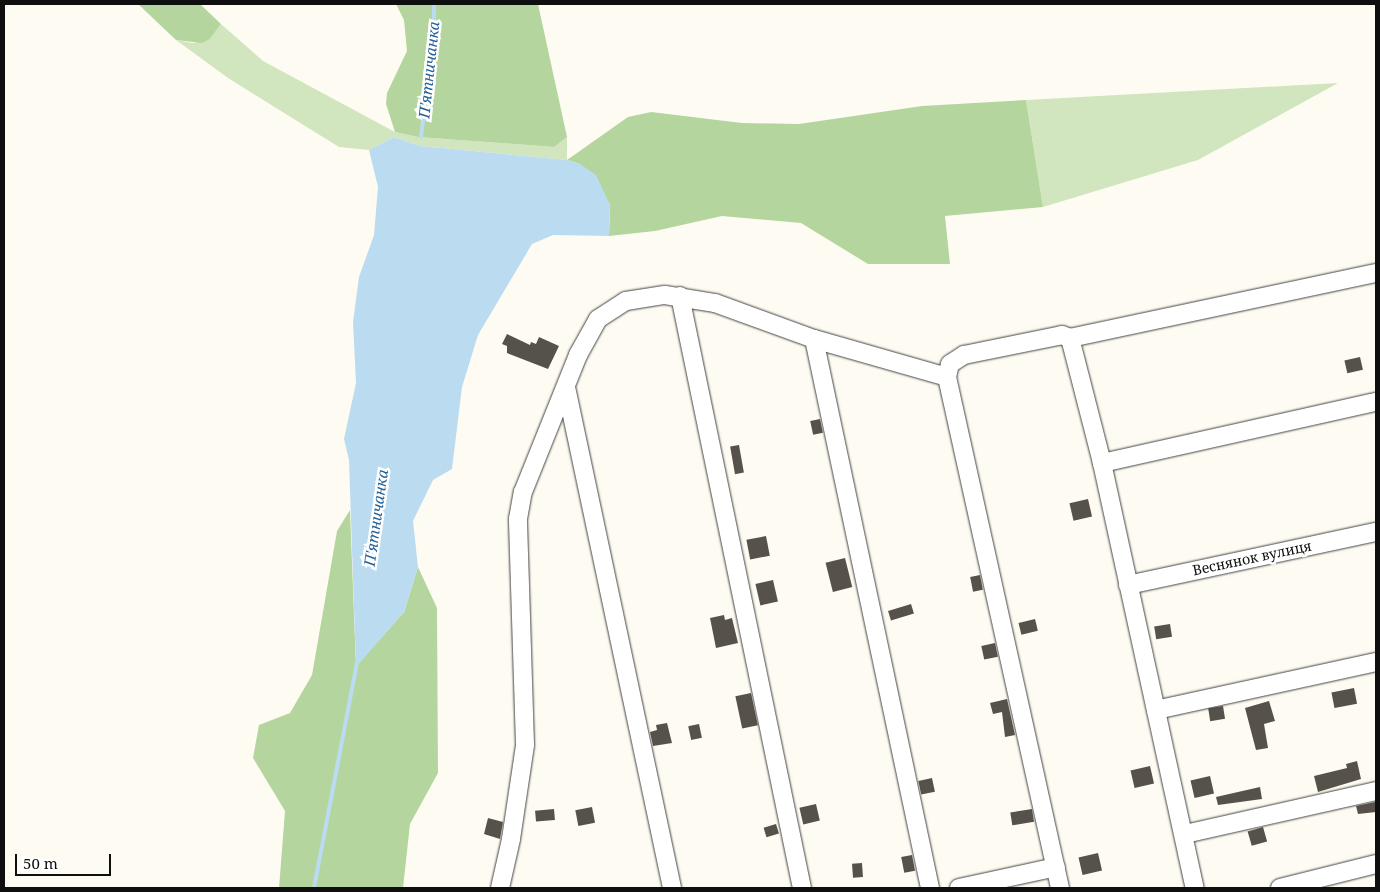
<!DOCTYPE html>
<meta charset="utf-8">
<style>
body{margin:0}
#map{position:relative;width:1380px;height:892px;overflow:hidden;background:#fefcf2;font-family:"Noto Serif",serif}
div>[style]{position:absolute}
.green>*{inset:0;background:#d1e6be}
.forest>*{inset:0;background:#b5d59f}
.water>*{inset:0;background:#bbdbf1}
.stream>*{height:4px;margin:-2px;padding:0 2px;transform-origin:2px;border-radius:2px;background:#bbdbf1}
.building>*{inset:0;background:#57514c;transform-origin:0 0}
.roads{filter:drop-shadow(0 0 1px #424242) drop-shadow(0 0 1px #424242)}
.minor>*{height:18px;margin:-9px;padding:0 9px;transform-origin:9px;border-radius:9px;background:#fff}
span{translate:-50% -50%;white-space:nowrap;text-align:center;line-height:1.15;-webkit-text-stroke:5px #fff;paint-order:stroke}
.street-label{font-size:14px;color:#0f0f0f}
.water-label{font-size:15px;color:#236096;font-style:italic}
.frame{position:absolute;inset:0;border:5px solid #0f0f0f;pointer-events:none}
.scale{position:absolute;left:15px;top:854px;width:96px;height:22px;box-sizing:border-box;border:2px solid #0f0f0f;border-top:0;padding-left:6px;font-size:15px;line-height:18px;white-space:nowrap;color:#0f0f0f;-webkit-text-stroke:4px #fff;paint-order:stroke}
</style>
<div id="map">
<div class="green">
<div style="clip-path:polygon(221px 24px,263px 61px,395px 132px,418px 137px,554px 147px,567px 137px,567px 160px,420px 146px,394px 137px,369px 150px,339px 147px,228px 78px,176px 40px,193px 43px,210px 39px)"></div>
<div style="clip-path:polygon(1338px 83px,1198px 160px,1043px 207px,1026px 100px)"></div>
</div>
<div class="forest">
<div style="clip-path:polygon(138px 4px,200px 4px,221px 24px,210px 39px,202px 43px,176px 40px)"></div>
<div style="clip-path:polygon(396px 4px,538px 4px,567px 137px,554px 147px,418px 137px,395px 132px,386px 104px,387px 93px,407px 51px,404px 20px)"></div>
<div style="clip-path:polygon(1026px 100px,1043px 207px,945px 216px,950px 264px,868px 264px,801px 223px,722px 216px,655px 231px,609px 236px,610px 205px,580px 164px,567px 160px,628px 117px,651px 112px,742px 123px,799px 124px,922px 106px)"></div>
<div style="clip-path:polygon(350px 510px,356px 666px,404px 612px,418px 567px,437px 608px,438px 773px,410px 824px,403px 888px,279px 888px,285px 811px,253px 758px,259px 725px,290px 713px,312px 675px,337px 531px)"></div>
</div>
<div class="water">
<div style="clip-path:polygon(394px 137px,420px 146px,567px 160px,580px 164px,596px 175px,610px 205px,609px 236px,553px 235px,532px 244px,478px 335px,462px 387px,452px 469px,433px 480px,413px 521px,418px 567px,404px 612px,356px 667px,349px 460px,344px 439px,356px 383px,353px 322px,359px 277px,374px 235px,378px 187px,369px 150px)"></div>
</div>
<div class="stream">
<div style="left:421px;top:137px;width:107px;rotate:-83deg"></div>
<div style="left:434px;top:31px;width:27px;rotate:-90deg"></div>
<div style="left:314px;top:888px;width:230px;rotate:-79.2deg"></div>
</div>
<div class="building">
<div style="clip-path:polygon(507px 334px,530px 345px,531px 342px,536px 344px,539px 337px,559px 346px,548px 369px,507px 353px,507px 346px,502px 344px)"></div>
<div style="left:1360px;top:357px;width:13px;height:16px;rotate:77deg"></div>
<div style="left:820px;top:419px;width:14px;height:10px;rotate:78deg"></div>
<div style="left:739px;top:445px;width:28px;height:9px;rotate:80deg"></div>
<div style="left:1088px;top:499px;width:18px;height:19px;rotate:77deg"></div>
<div style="left:766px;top:536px;width:20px;height:20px;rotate:79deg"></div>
<div style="left:845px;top:558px;width:30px;height:20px;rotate:76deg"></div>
<div style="left:980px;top:575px;width:15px;height:10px;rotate:79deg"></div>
<div style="left:773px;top:580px;width:22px;height:18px;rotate:77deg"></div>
<div style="left:911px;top:604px;width:10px;height:24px;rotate:73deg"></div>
<div style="clip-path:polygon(724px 615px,725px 620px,732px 618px,738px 643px,716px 648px,710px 618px)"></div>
<div style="left:1035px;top:619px;width:12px;height:17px;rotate:76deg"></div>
<div style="left:1170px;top:624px;width:13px;height:16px;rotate:81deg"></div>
<div style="left:995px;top:643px;width:14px;height:14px;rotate:78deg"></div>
<div style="left:1354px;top:688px;width:16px;height:23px;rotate:79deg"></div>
<div style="left:751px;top:693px;width:33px;height:16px;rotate:78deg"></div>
<div style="clip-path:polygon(1007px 699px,1015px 735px,1005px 737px,1002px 712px,993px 714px,990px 703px)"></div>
<div style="clip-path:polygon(1269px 701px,1275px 721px,1264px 724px,1268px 748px,1256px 750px,1245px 708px)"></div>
<div style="left:1223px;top:706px;width:13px;height:15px;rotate:81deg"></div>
<div style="clip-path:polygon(667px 723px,672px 743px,653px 746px,650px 732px,657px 730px,656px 725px)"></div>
<div style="left:699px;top:724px;width:14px;height:11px;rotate:78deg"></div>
<div style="clip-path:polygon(1357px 761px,1361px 779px,1318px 792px,1314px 776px,1347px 768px,1346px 764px)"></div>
<div style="left:1150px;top:766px;width:18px;height:20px;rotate:77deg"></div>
<div style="left:1210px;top:776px;width:18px;height:20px;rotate:77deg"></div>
<div style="left:932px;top:778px;width:14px;height:14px;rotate:78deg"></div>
<div style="clip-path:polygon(1260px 787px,1262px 799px,1218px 805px,1216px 797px)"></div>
<div style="clip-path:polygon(1375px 802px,1376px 812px,1358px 814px,1356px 806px)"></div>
<div style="left:816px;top:804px;width:17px;height:17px;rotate:77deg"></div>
<div style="left:592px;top:807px;width:16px;height:17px;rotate:79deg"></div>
<div style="left:554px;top:809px;width:11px;height:19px;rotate:85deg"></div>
<div style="left:1032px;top:809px;width:13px;height:22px;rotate:81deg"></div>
<div style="clip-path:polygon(488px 818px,503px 822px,500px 839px,484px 834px)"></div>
<div style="left:776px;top:824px;width:10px;height:13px;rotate:73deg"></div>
<div style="left:1263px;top:827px;width:15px;height:16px;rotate:74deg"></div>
<div style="left:1098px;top:853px;width:18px;height:20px;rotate:77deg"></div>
<div style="left:912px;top:855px;width:16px;height:11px;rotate:79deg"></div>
<div style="left:862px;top:863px;width:14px;height:10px;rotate:86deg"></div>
</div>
<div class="roads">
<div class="minor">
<div style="left:680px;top:296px;width:604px;rotate:78.36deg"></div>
<div style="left:1070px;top:338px;width:313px;rotate:-12deg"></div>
<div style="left:814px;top:339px;width:561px;rotate:78.07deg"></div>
<div style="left:947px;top:377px;width:523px;rotate:77.53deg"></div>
<div style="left:566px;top:387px;width:512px;rotate:78.05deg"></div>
<div style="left:1102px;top:463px;width:281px;rotate:-12.6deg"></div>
<div style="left:1128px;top:585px;width:254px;rotate:-12.1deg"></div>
<div style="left:1156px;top:710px;width:225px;rotate:-12.3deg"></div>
<div style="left:1185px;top:834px;width:196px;rotate:-12.7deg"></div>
<div style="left:500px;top:888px;width:50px;rotate:-77.3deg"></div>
<div style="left:511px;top:839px;width:95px;rotate:-81.5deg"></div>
<div style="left:525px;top:745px;width:226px;rotate:-91.8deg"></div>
<div style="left:518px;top:519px;width:27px;rotate:-80deg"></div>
<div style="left:523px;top:492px;width:148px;rotate:-68.1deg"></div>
<div style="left:578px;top:355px;width:41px;rotate:-60.9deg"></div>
<div style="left:598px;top:319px;width:33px;rotate:-33deg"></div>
<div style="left:626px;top:301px;width:39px;rotate:-9deg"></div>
<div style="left:665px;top:295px;width:51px;rotate:9.1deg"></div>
<div style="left:715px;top:303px;width:105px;rotate:20deg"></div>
<div style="left:814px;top:339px;width:138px;rotate:15.9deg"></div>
<div style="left:947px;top:377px;width:13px;rotate:-77deg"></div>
<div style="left:950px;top:364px;width:17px;rotate:-33deg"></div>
<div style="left:964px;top:355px;width:100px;rotate:-11.5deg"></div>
<div style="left:1062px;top:335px;width:9px;rotate:21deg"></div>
<div style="left:1070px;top:338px;width:129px;rotate:75.6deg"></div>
<div style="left:1102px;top:463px;width:435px;rotate:77.7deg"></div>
<div style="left:959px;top:888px;width:99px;rotate:-12.2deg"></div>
<div style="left:1280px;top:888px;width:99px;rotate:-14deg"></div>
</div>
</div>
<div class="street-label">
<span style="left:1252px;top:558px;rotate:-12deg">Веснянок вулиця</span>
</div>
<div class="water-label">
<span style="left:429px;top:70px;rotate:-84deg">П'ятничанка</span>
<span style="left:376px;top:518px;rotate:-82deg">П'ятничанка</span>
</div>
<div class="frame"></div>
<div class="scale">50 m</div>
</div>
